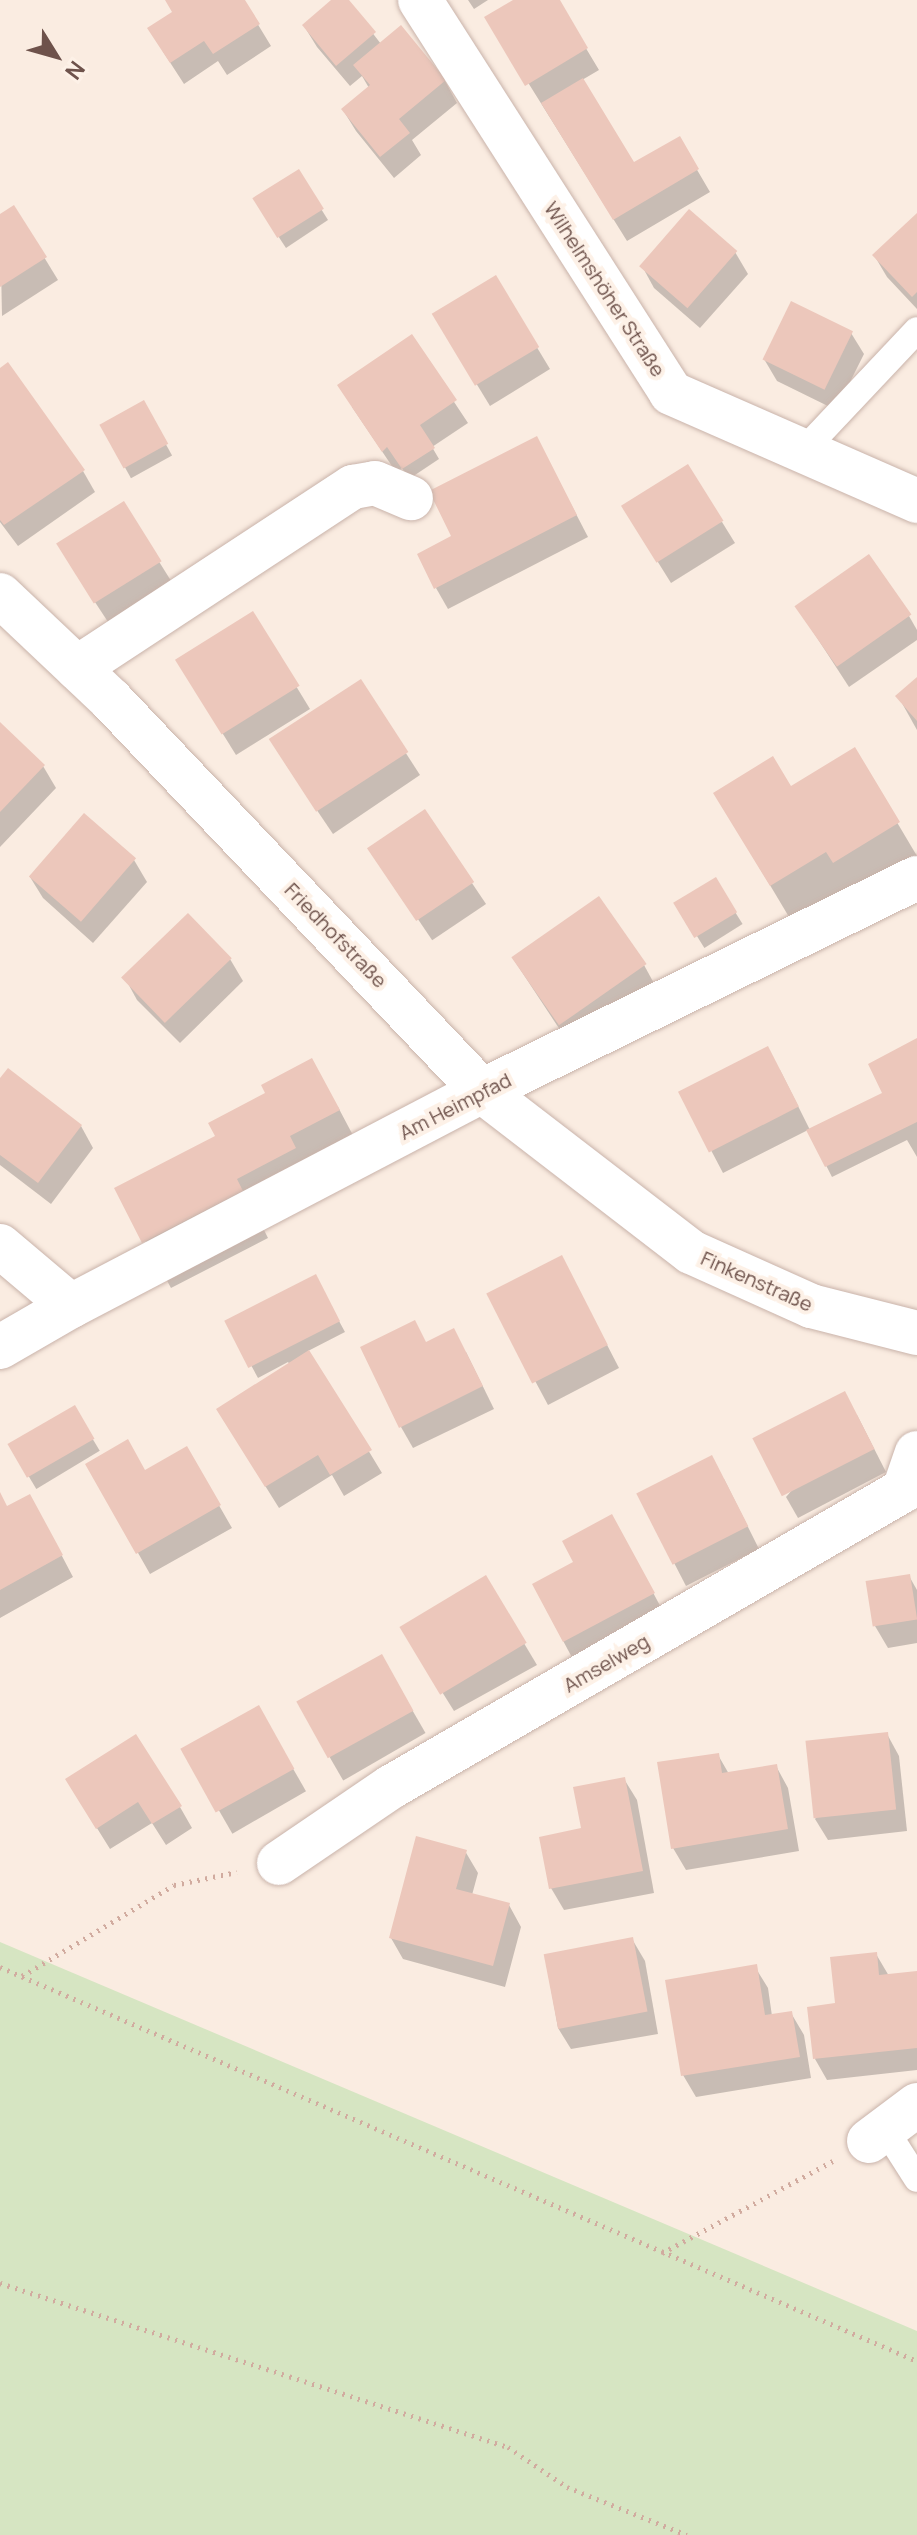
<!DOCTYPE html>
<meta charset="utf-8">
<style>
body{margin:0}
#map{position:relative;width:917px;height:2535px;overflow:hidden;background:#faece1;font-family:Manrope,sans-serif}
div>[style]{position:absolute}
.green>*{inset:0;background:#d6e5c2}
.shadow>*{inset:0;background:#0003;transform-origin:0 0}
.building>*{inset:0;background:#ecc7bb;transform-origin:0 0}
.path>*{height:5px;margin-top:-2.5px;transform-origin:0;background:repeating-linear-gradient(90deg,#d1ab9f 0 2px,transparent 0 8px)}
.roads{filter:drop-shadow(0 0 2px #c9b3aa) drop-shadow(0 0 2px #c9b3aa)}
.service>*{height:26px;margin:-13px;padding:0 13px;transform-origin:13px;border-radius:13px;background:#fff}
.minor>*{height:44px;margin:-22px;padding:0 22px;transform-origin:22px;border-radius:22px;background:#fff}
span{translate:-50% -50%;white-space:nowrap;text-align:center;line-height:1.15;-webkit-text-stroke:8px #fdf1e7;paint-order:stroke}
.street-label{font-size:20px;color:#6e524b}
.north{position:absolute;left:16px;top:16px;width:80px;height:80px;-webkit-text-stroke:6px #fdf1e7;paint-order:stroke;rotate:127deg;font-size:22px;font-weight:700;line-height:32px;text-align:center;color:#6e524b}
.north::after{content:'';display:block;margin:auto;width:28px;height:36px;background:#6e524b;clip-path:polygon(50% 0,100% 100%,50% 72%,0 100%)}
</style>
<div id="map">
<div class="green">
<div style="clip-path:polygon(0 1942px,917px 2331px,917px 2535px,0 2535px)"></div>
</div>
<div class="shadow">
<div style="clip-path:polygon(166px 0,243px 0,271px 46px,227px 75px,218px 61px,184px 84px,162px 50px,174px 13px)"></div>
<div style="clip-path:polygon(334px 0,347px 0,381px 44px,401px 28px,445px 81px,457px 103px,412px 140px,421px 155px,394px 178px,356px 131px,343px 110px,369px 88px,362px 76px,350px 86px,317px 47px,304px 26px)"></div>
<div style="clip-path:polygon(468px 0,488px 0,474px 9px)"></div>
<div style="clip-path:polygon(516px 0,557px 0,599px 70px,582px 80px,633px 165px,679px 139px,710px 192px,627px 241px,487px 17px)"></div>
<div style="clip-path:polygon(298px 172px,328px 220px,286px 248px,261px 210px)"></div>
<div style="clip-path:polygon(14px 208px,58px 280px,2px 316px,0 217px)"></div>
<div style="clip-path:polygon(917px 215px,917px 309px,887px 277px,874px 255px)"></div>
<div style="clip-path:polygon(735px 252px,748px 274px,700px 328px,654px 288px,642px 266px)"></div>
<div style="clip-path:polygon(495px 278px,550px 369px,490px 406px,448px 337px)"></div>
<div style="clip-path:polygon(851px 333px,864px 354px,836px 410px,777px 381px,764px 359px)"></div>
<div style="clip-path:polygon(411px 337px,468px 423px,432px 447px,439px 459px,409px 479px,402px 468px,396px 472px,352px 407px)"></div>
<div style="clip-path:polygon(0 370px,83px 471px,95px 492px,18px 546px,0 522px)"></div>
<div style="left:143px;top:403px;width:60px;height:47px;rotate:61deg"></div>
<div style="clip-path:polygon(548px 460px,588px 537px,448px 609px,436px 588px,454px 536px)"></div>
<div style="clip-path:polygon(123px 504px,173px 584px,110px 625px,72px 567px)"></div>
<div style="clip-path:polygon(722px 522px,735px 543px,671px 583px,636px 527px)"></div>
<div style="clip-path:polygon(797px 607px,909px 616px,917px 630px,917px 640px,849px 687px)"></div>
<div style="clip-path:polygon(252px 614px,310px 709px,236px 755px,190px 681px)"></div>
<div style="clip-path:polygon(917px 680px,917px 730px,898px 696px)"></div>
<div style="clip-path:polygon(360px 682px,420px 775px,333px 834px,285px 763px)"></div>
<div style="clip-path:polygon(0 725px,43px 766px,56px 788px,0 847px)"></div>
<div style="clip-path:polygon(854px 750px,917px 856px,917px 875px,798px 932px,743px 840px)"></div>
<div style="left:424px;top:812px;width:111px;height:65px;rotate:56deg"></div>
<div style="clip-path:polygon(134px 860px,147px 882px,93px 943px,43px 898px,30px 877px)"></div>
<div style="left:715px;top:880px;width:52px;height:45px;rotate:58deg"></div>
<div style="clip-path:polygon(512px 957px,644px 965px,656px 987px,570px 1045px)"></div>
<div style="clip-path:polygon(230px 959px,243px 981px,180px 1043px,137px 1000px,125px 978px)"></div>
<div style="clip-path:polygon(917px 1040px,917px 1157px,907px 1140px,832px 1177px,808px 1130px,723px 1173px,681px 1093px,780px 1070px,810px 1130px,881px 1096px)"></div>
<div style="clip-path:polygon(0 1081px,81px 1126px,93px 1148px,51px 1204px,0 1165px)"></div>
<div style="clip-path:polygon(338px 1107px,365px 1158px,262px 1226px,268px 1238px,171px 1288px,117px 1189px)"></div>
<div style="clip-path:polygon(315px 1277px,345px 1332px,308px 1351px,382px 1473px,344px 1496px,332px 1475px,279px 1508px,231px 1431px,290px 1365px,288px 1362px,258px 1378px,228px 1323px)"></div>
<div style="clip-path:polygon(573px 1279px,619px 1368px,548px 1405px,489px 1295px)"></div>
<div style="clip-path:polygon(427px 1344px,466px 1352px,494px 1409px,413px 1448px,401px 1427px)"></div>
<div style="left:74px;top:1408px;width:50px;height:74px;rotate:59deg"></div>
<div style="clip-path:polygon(857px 1415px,886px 1472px,798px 1518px,786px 1497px)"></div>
<div style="clip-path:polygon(186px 1448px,232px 1528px,150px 1574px,88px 1465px,144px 1472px)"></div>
<div style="clip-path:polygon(724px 1479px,759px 1549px,686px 1586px,639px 1495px)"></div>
<div style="clip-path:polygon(0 1496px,7px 1509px,42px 1518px,73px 1577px,0 1618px)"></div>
<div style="left:624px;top:1538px;width:89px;height:102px;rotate:62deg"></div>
<div style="clip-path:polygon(909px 1576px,917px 1590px,917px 1643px,888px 1648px,875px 1626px)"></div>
<div style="clip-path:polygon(485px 1578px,537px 1665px,454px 1711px,411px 1642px)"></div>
<div style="left:381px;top:1656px;width:89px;height:95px;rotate:60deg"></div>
<div style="left:258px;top:1708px;width:96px;height:85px;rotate:60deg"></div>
<div style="clip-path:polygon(887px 1734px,899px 1756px,907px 1831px,828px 1840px,815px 1819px)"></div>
<div style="clip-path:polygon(718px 1755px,729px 1774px,776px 1766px,788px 1788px,799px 1851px,686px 1870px,673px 1848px)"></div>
<div style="clip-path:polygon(624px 1779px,637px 1800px,654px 1893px,564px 1910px,551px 1888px)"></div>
<div style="clip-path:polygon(67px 1780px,180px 1807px,192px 1828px,166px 1845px,152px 1823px,110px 1849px)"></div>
<div style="clip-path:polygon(465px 1851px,478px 1873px,472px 1895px,509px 1905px,521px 1927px,505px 1987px,403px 1959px,391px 1938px)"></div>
<div style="clip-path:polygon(632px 1939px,645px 1961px,658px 2034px,571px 2049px,558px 2028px,545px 1955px)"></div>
<div style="clip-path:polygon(876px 1954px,889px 1976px,917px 1973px,917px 2070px,827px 2080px,815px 2059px,837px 2005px)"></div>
<div style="clip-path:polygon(755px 1967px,768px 1988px,772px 2016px,791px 2013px,804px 2035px,811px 2078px,696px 2097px,683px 2075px)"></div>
</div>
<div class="building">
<div style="clip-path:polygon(165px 0,245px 0,260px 24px,213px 54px,204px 41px,170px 63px,147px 28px,172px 12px)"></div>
<div style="clip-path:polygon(331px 0,349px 0,376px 32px,336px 66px,302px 25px)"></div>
<div style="clip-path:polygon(513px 0,560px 0,588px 48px,525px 86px,484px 17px)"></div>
<div style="clip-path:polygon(401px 25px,446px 80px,399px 119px,410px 133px,380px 157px,341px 109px,370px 85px,353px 65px)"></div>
<div style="clip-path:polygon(583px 78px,634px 162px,680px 136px,699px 169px,613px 220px,541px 103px)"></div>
<div style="left:299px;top:169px;width:47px;height:55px;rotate:58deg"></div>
<div style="clip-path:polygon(14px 205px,47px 257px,0 287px,0 214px)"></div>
<div style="left:689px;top:209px;width:64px;height:76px;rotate:41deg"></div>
<div style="clip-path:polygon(917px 213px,917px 292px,912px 297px,872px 255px)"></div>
<div style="left:496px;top:275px;width:84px;height:75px;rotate:59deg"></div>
<div style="left:791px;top:301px;width:69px;height:65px;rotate:26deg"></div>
<div style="clip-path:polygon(412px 334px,457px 400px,420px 425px,435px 448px,402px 469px,387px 447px,382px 452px,337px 385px)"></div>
<div style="clip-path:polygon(8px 362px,85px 470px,4px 525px,0 520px,0 368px)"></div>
<div style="left:144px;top:400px;width:50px;height:51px;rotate:61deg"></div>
<div style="clip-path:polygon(537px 436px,577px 515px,434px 589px,417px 554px,451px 536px,429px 491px)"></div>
<div style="left:688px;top:464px;width:67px;height:79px;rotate:58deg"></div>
<div style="left:124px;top:501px;width:71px;height:80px;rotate:58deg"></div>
<div style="left:869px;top:554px;width:74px;height:91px;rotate:55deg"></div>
<div style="left:253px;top:611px;width:88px;height:92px;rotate:58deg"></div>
<div style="clip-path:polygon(917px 677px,917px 721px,895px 696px)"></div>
<div style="left:361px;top:679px;width:87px;height:110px;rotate:57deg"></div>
<div style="clip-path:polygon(0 722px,45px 765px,0 812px)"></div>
<div style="clip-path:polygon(855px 747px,900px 822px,833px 863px,826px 852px,770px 886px,713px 793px,773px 756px,791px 786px)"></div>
<div style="left:425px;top:809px;width:88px;height:70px;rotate:56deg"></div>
<div style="left:84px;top:813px;width:69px;height:84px;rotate:41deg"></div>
<div style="left:716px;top:877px;width:41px;height:50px;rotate:59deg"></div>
<div style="left:599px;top:896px;width:83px;height:107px;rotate:55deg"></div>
<div style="left:188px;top:913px;width:63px;height:93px;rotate:46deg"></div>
<div style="clip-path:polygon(917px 1038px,917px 1122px,825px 1167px,806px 1130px,882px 1093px,868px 1064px)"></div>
<div style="left:768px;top:1046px;width:68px;height:101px;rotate:63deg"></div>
<div style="clip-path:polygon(312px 1058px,340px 1110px,290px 1136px,296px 1148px,237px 1179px,243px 1191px,142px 1243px,114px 1188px,215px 1136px,208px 1123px,265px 1093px,261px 1085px)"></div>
<div style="clip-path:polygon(8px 1068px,82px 1125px,38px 1183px,0 1155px,0 1078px)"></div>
<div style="left:562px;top:1255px;width:101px;height:85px;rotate:63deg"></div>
<div style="left:316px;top:1274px;width:53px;height:103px;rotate:63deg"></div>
<div style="clip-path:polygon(415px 1320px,426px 1342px,454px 1328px,483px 1386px,399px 1428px,360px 1347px)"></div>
<div style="clip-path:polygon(309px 1350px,372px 1450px,330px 1475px,318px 1455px,265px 1487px,216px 1409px)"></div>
<div style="left:845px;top:1391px;width:65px;height:104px;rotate:63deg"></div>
<div style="left:75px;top:1405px;width:39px;height:78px;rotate:60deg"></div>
<div style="clip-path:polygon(128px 1439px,145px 1470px,187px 1446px,221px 1505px,136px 1554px,85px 1464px)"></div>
<div style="left:712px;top:1455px;width:80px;height:85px;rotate:63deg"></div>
<div style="clip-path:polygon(0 1492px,7px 1506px,30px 1494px,63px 1555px,0 1590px)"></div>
<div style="clip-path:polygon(612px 1514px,655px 1593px,563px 1642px,532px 1584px,573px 1562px,562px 1541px)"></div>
<div style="left:910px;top:1574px;width:46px;height:45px;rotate:81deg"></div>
<div style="left:486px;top:1575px;width:79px;height:101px;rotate:59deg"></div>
<div style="left:382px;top:1654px;width:65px;height:98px;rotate:61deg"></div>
<div style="left:259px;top:1705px;width:73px;height:90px;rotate:61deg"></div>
<div style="left:888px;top:1732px;width:78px;height:83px;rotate:84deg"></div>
<div style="clip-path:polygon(136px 1734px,182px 1806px,152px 1824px,138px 1802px,96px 1829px,65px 1779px)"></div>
<div style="clip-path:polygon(719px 1753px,722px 1773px,777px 1764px,788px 1829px,671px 1849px,657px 1762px)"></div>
<div style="clip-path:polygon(625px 1777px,643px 1871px,549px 1889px,539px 1837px,581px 1828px,573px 1787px)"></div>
<div style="clip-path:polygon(416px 1836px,467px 1850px,456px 1889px,510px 1903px,493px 1966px,389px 1938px)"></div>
<div style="left:633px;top:1937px;width:76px;height:91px;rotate:79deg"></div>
<div style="clip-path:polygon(877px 1952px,879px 1975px,917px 1971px,917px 2048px,813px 2059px,807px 2007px,835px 2003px,830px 1957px)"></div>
<div style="clip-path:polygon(757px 1964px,765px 2015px,792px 2011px,800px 2057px,681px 2076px,665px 1980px)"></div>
</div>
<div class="path">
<div style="left:0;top:1967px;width:998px;rotate:23.25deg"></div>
<div style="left:22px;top:1976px;width:177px;rotate:-30.9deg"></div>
<div style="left:174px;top:1885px;width:64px;rotate:-11.7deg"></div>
<div style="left:662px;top:2253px;width:194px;rotate:-28.3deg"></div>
<div style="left:0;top:2283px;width:534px;rotate:17.89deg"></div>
<div style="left:508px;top:2447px;width:71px;rotate:34.1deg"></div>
<div style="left:567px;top:2487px;width:129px;rotate:21.8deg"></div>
</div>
<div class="roads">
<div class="service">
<div style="left:803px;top:451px;width:166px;rotate:-46.7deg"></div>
<div style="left:885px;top:2129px;width:59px;rotate:57.4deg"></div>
</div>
<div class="minor">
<div style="left:420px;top:0;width:466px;rotate:57.4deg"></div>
<div style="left:671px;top:393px;width:269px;rotate:23.7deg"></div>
<div style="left:0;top:595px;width:153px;rotate:43.4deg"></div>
<div style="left:111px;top:700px;width:539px;rotate:46.5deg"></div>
<div style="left:482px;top:1091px;width:264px;rotate:37.6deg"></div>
<div style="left:691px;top:1252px;width:132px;rotate:24.2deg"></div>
<div style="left:811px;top:1306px;width:109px;rotate:14.3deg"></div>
<div style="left:77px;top:668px;width:330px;rotate:-33.3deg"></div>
<div style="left:353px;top:487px;width:22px;rotate:-10deg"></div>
<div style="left:375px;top:483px;width:39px;rotate:23deg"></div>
<div style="left:0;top:1246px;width:93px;rotate:40.2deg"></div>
<div style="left:0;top:1347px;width:82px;rotate:-30deg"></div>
<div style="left:71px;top:1306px;width:464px;rotate:-27.6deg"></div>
<div style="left:482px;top:1091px;width:484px;rotate:-26.1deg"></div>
<div style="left:279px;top:1863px;width:135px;rotate:-34.2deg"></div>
<div style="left:391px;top:1787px;width:593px;rotate:-30.07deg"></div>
<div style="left:904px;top:1490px;width:39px;rotate:-71deg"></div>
<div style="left:869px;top:2141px;width:60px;rotate:-36.9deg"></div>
</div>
</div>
<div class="street-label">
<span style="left:605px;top:289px;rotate:57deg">Wilhelmshöher Straße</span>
<span style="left:336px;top:935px;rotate:46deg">Friedhofstraße</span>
<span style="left:455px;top:1106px;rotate:-27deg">Am Heimpfad</span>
<span style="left:757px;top:1281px;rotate:24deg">Finkenstraße</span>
<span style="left:606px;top:1663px;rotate:-30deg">Amselweg</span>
</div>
<div class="north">N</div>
</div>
